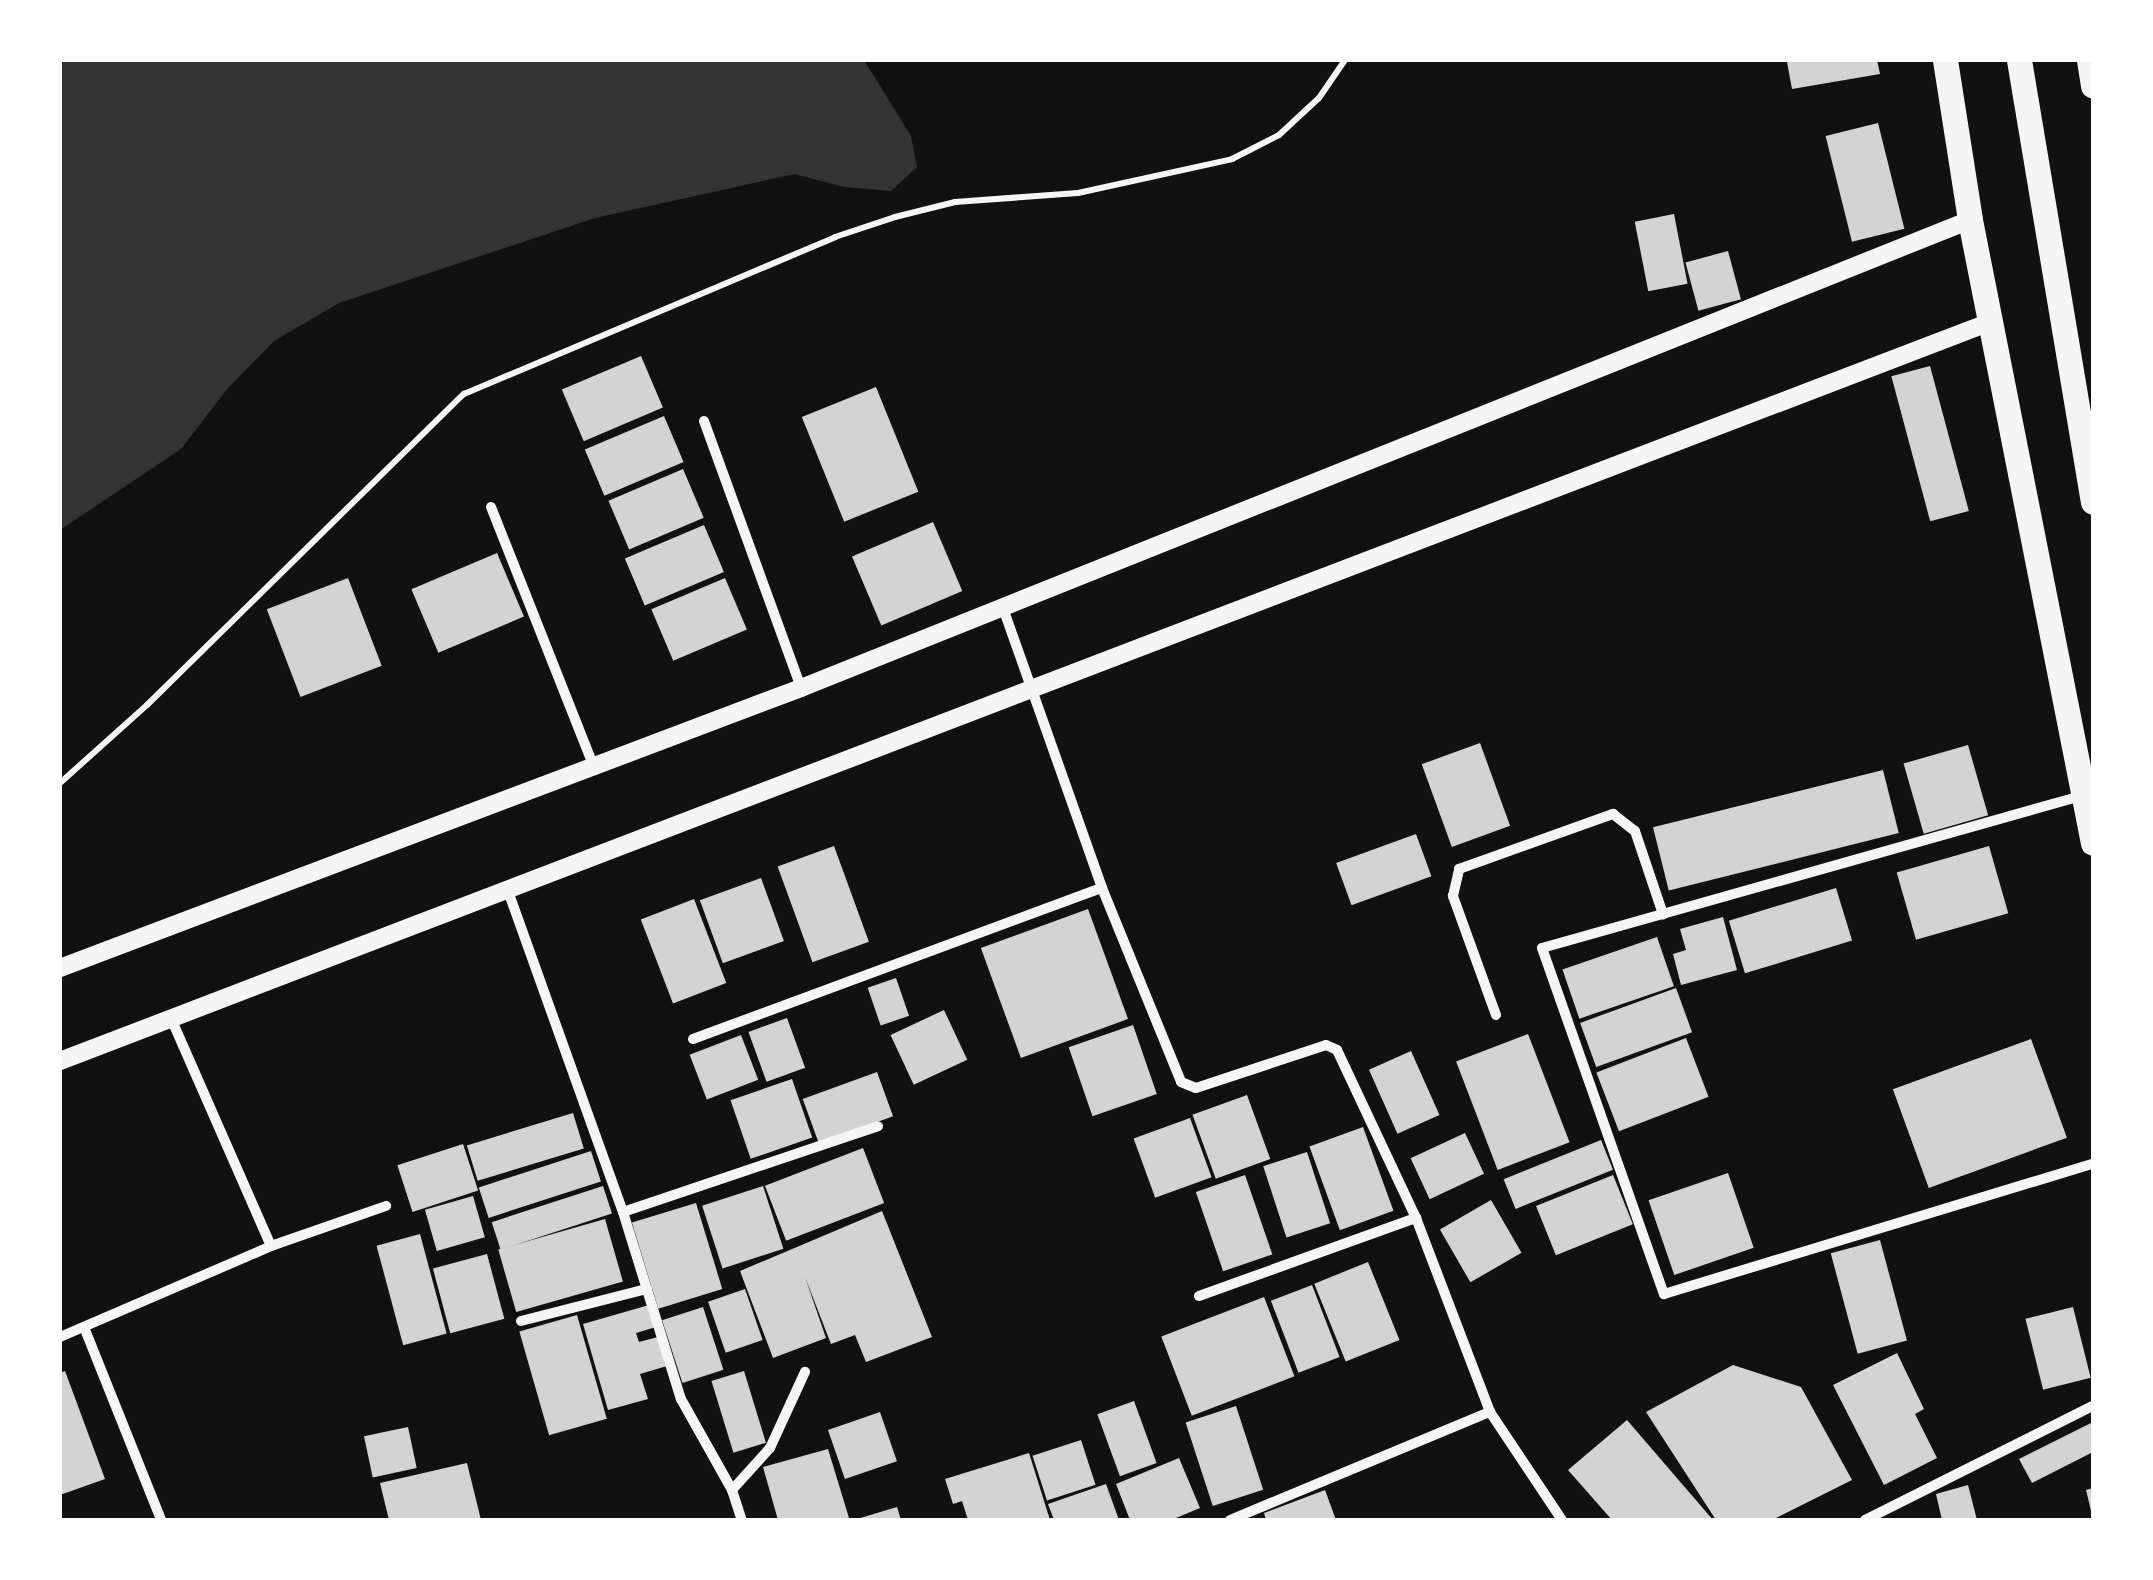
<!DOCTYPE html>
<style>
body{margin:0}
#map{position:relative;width:2153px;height:1580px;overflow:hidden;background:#111;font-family:"Public Sans",sans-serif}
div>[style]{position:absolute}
.water>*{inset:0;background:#333}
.building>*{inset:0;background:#d3d3d3;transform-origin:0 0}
.path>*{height:6px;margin:-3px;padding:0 3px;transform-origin:3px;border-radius:3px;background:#f5f5f5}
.minor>*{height:10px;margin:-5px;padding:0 5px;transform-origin:5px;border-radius:5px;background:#f5f5f5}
.tertiary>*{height:18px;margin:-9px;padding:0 9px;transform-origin:9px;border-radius:9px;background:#f5f5f5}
.primary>*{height:25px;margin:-12.5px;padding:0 12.5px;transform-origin:12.5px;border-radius:12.5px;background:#f5f5f5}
span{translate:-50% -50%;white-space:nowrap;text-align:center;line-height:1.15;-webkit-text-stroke:10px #fff;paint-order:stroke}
.frame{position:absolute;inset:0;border:62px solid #fff;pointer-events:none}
</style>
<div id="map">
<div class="water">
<div style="clip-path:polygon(60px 60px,864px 60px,911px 136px,917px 167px,891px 191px,844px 187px,794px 174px,595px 218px,339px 303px,274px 341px,228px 388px,181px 449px,60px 530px)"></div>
</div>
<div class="building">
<div style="clip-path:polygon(1800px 60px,1877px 60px,1880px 74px,1792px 89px,1787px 62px)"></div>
<div style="left:1878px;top:123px;width:109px;height:54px;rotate:76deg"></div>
<div style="left:1674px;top:214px;width:71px;height:40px;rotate:79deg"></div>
<div style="left:1728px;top:251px;width:50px;height:44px;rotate:75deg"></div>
<div style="left:641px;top:356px;width:56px;height:86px;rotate:67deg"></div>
<div style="left:1930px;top:366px;width:150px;height:40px;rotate:75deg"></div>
<div style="left:876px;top:387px;width:113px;height:80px;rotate:68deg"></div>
<div style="left:664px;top:416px;width:50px;height:86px;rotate:67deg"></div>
<div style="left:683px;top:469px;width:53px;height:81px;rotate:67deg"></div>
<div style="left:933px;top:522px;width:75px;height:88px;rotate:67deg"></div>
<div style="left:704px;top:525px;width:51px;height:86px;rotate:67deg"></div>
<div style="left:497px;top:553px;width:69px;height:93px;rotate:67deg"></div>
<div style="left:348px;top:578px;width:94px;height:87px;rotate:69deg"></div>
<div style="left:725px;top:578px;width:56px;height:80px;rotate:67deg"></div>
<div style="left:1480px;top:743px;width:88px;height:62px;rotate:70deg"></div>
<div style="left:1968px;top:745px;width:73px;height:67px;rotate:74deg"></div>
<div style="left:1883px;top:770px;width:65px;height:237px;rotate:76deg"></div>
<div style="left:1416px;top:834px;width:45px;height:85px;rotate:70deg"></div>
<div style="left:834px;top:846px;width:102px;height:60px;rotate:70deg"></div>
<div style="left:1989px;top:846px;width:70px;height:96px;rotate:74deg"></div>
<div style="left:761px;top:878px;width:67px;height:65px;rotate:70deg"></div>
<div style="left:1836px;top:888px;width:55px;height:112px;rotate:73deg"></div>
<div style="left:694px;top:899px;width:90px;height:57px;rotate:69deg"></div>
<div style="left:1088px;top:909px;width:117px;height:114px;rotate:70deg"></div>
<div style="clip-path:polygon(1723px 917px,1737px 970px,1681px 985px,1673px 954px,1686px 950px,1680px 929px)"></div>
<div style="left:1657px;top:937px;width:52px;height:100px;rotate:71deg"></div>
<div style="left:896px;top:978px;width:40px;height:30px;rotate:71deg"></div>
<div style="left:1676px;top:988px;width:47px;height:102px;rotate:70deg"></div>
<div style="left:944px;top:1010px;width:55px;height:59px;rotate:65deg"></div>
<div style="left:787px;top:1018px;width:53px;height:41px;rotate:70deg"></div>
<div style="left:1133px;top:1025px;width:73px;height:68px;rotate:71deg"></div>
<div style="left:1528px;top:1034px;width:116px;height:77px;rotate:69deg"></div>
<div style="left:741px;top:1035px;width:48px;height:55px;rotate:69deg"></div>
<div style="left:1686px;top:1038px;width:63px;height:96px;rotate:69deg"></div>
<div style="left:2031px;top:1039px;width:105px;height:147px;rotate:70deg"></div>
<div style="left:1411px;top:1051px;width:70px;height:46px;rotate:66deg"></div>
<div style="left:877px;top:1072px;width:47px;height:79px;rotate:70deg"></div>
<div style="left:792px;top:1079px;width:62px;height:65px;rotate:71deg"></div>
<div style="left:1247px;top:1095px;width:68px;height:58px;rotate:70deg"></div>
<div style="left:573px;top:1113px;width:37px;height:111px;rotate:73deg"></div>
<div style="left:1190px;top:1118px;width:63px;height:60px;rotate:70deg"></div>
<div style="left:1363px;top:1127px;width:89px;height:57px;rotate:70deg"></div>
<div style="left:1465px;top:1133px;width:45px;height:60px;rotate:65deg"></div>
<div style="left:1601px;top:1140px;width:32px;height:105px;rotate:68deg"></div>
<div style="left:463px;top:1144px;width:49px;height:69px;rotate:72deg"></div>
<div style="left:863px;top:1148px;width:59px;height:105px;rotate:69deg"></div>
<div style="left:591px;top:1151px;width:32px;height:118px;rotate:72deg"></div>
<div style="left:1307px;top:1152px;width:75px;height:46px;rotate:72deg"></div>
<div style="left:1728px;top:1173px;width:79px;height:84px;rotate:71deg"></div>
<div style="left:1245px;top:1175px;width:84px;height:52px;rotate:71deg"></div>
<div style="left:1613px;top:1175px;width:53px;height:83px;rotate:68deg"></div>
<div style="left:603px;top:1186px;width:29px;height:117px;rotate:72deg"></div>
<div style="left:763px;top:1186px;width:66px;height:64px;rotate:72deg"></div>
<div style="left:473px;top:1196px;width:43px;height:50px;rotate:74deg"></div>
<div style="left:1491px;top:1200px;width:61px;height:59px;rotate:60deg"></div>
<div style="left:696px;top:1203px;width:90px;height:67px;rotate:73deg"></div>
<div style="clip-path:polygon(882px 1211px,932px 1337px,866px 1362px,855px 1335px,831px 1344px,805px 1277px,826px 1338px,773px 1358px,740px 1271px)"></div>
<div style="left:605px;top:1219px;width:65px;height:111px;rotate:74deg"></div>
<div style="left:420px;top:1234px;width:103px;height:45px;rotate:75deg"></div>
<div style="left:1880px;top:1240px;width:104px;height:51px;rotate:75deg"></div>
<div style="left:487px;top:1254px;width:67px;height:56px;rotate:75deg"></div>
<div style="left:1368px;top:1262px;width:84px;height:58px;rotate:68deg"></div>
<div style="left:1312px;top:1285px;width:77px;height:44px;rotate:69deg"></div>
<div style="left:745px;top:1289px;width:54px;height:39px;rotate:71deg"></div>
<div style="left:1264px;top:1297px;width:85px;height:110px;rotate:69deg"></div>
<div style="clip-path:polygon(649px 1305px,656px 1327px,636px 1333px,639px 1342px,658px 1337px,667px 1366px,640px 1374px,648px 1399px,608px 1410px,583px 1324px)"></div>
<div style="left:703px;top:1307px;width:66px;height:43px;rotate:72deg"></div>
<div style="left:2073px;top:1307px;width:73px;height:49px;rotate:76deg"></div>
<div style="left:577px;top:1315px;width:108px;height:60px;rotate:74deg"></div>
<div style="clip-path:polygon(1897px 1353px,1924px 1409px,1915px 1414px,1937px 1458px,1884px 1485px,1833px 1385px)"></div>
<div style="clip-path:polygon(1733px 1365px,1801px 1387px,1852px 1480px,1772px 1520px,1716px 1520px,1646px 1412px)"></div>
<div style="clip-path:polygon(65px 1371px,105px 1479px,60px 1495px,60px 1373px)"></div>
<div style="left:744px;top:1371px;width:75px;height:34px;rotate:73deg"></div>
<div style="left:1134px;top:1401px;width:66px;height:39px;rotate:70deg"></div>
<div style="left:1236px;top:1406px;width:88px;height:53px;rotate:72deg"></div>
<div style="left:880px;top:1412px;width:52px;height:55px;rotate:71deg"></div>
<div style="clip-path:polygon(1627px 1420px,1713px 1520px,1612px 1520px,1568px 1470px)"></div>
<div style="clip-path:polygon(2093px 1422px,2093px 1452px,2032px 1483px,2019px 1459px)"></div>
<div style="left:408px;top:1427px;width:42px;height:45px;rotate:78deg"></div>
<div style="left:1081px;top:1440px;width:47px;height:51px;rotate:72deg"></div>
<div style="clip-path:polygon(828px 1449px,849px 1518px,778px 1520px,763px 1467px)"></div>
<div style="clip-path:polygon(1029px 1453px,1050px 1520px,968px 1520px,962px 1501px,953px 1504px,945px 1479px)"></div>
<div style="clip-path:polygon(1179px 1458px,1200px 1508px,1171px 1520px,1130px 1520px,1116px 1484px)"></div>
<div style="clip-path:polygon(467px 1463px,481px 1520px,389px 1520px,380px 1483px)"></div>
<div style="clip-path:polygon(1106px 1484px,1119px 1520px,1054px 1520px,1048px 1504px)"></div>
<div style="clip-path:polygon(1968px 1485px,1977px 1520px,1942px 1520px,1936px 1494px)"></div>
<div style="clip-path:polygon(2093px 1488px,2093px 1514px,2092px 1515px,2086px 1490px)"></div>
<div style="clip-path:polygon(1325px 1490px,1336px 1520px,1266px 1520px,1264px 1513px)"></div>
<div style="clip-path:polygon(897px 1507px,901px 1520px,857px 1520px,857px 1519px)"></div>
</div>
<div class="path">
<div style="left:60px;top:783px;width:117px;rotate:-41.9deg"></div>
<div style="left:147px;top:705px;width:444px;rotate:-44.5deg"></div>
<div style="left:464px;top:394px;width:403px;rotate:-22.9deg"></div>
<div style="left:835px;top:237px;width:63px;rotate:-18.4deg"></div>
<div style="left:895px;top:217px;width:62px;rotate:-14deg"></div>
<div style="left:955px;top:202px;width:123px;rotate:-4.2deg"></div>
<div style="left:1078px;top:193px;width:158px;rotate:-12.4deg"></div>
<div style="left:1232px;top:159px;width:53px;rotate:-27.1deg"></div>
<div style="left:1279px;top:135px;width:54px;rotate:-42.8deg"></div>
<div style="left:1319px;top:98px;width:46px;rotate:-55.6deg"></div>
</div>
<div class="minor">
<div style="left:704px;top:421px;width:284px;rotate:70deg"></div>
<div style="left:491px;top:507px;width:280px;rotate:68.4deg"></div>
<div style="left:1003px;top:608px;width:297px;rotate:70.5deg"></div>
<div style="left:1102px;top:888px;width:209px;rotate:67.8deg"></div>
<div style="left:1181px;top:1082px;width:16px;rotate:22deg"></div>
<div style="left:1196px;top:1088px;width:137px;rotate:-18.3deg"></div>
<div style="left:1326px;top:1045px;width:12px;rotate:24deg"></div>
<div style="left:1337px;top:1050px;width:186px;rotate:64.8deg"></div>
<div style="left:1416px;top:1218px;width:208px;rotate:69.1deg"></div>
<div style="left:1490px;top:1412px;width:130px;rotate:56.3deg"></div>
<div style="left:2081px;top:796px;width:560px;rotate:164.25deg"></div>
<div style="left:1542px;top:948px;width:367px;rotate:70.6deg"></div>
<div style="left:1664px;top:1294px;width:448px;rotate:-16.9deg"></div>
<div style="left:508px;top:891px;width:341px;rotate:70.3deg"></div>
<div style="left:623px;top:1212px;width:196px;rotate:72.8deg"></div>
<div style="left:681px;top:1399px;width:104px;rotate:60.7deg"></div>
<div style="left:732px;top:1490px;width:32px;rotate:72deg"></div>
<div style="left:1496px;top:1015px;width:127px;rotate:-109.9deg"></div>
<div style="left:1453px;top:896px;width:28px;rotate:-77deg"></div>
<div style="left:1459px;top:869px;width:164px;rotate:-19.7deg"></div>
<div style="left:1613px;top:814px;width:28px;rotate:38deg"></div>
<div style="left:1635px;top:831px;width:88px;rotate:71.4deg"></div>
<div style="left:170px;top:1016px;width:251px;rotate:66.3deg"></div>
<div style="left:693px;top:1039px;width:436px;rotate:-20.3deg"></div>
<div style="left:623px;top:1212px;width:269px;rotate:-18.6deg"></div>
<div style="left:1199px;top:1296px;width:231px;rotate:-19.8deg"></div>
<div style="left:521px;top:1321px;width:130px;rotate:-14.3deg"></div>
<div style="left:84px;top:1327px;width:208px;rotate:68.2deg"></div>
<div style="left:60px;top:1337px;width:230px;rotate:-23.3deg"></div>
<div style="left:271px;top:1246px;width:122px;rotate:-19.2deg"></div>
<div style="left:732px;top:1490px;width:57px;rotate:-47.9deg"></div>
<div style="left:770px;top:1448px;width:84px;rotate:-65.3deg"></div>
<div style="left:1230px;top:1520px;width:282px;rotate:-22.6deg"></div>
<div style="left:1865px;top:1520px;width:255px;rotate:-26.6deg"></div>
</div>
<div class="tertiary">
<div style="left:60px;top:968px;width:792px;rotate:-20.7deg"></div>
<div style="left:801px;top:688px;width:1259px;rotate:-21.82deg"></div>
<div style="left:60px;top:1061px;width:2070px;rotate:-20.95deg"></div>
</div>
<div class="primary">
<div style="left:1945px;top:60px;width:162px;rotate:81.1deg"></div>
<div style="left:1970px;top:220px;width:635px;rotate:78.83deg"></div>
<div style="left:2019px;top:60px;width:448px;rotate:80.5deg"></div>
<div style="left:2089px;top:60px;width:26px;rotate:81deg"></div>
</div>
<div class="frame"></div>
</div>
